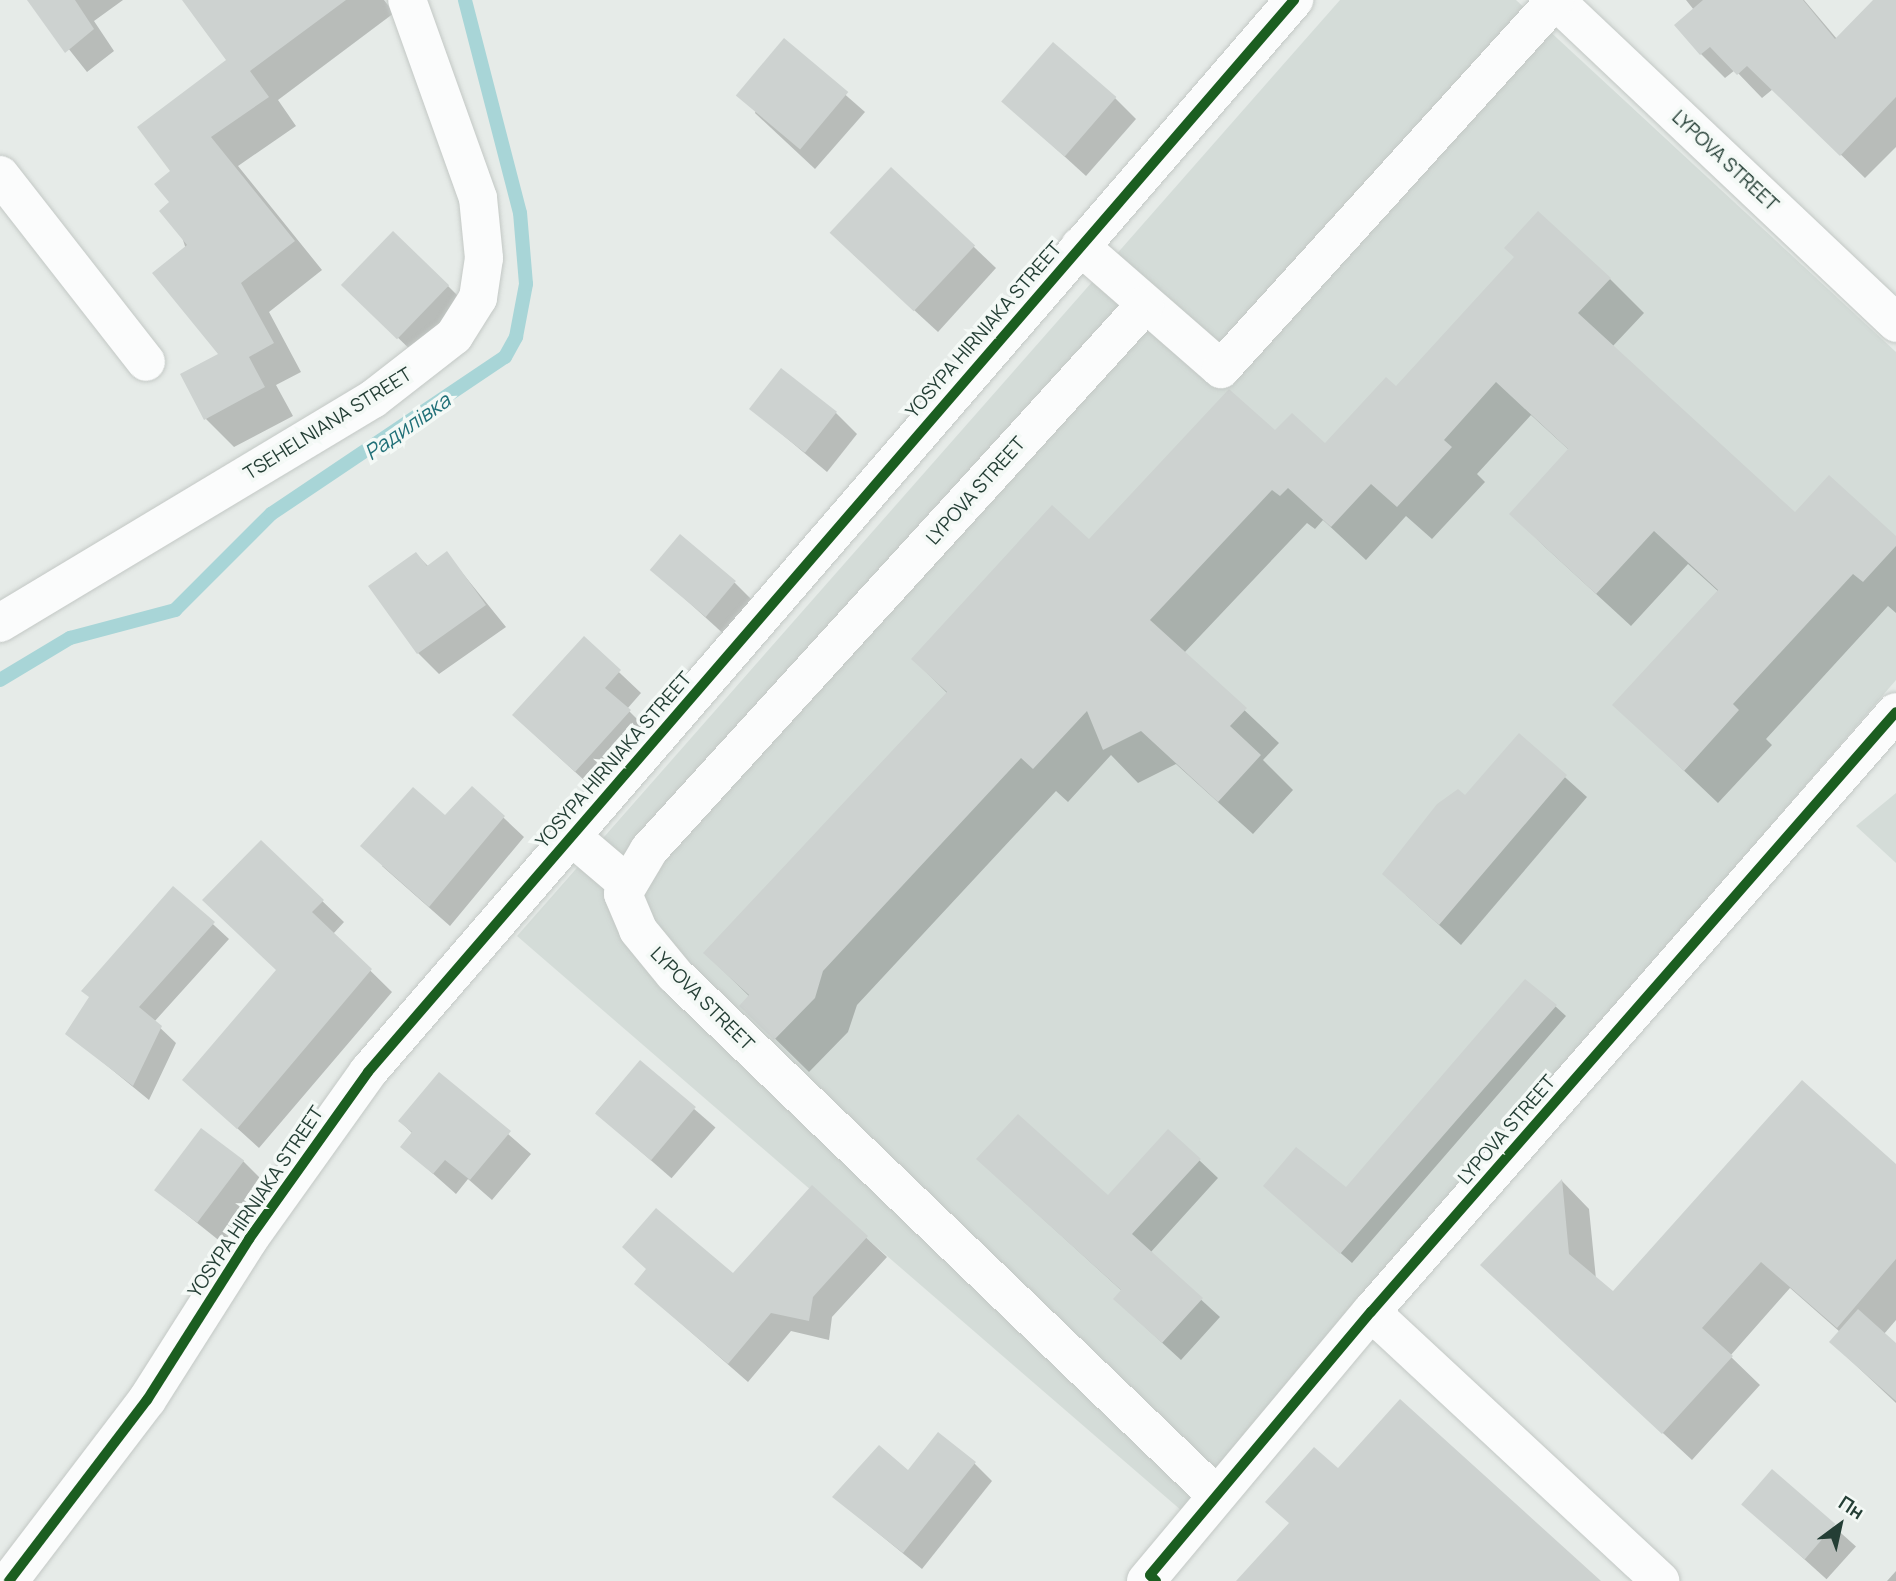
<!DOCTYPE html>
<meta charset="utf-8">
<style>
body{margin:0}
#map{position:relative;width:1896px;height:1581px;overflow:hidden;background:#e6ebe8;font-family:Manrope,sans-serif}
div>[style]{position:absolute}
.built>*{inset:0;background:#d4dcd8}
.shadow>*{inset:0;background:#0003;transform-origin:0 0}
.stream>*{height:14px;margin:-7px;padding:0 7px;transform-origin:7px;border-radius:7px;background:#a8d5d7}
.building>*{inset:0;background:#cdd2d0;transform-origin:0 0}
.roads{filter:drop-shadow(0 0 2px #c3c8c5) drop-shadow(0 0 2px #c3c8c5)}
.minor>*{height:38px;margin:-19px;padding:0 19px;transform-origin:19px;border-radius:19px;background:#fbfcfc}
.cycleway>*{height:10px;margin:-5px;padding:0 5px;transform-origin:5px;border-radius:5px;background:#1b5e20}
span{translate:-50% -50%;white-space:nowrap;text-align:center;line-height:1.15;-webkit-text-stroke:7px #f4f9f6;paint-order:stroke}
.street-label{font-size:19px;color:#243e35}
.water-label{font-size:21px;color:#207078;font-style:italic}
.north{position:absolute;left:1805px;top:1490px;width:70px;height:70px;-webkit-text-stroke:5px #f4f9f6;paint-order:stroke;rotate:33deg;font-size:19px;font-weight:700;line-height:28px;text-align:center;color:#243e35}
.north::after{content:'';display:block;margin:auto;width:24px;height:32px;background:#243e35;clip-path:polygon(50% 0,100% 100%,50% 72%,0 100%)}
</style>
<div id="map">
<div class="built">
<div style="clip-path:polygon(1340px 0,1516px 0,1896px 352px,1896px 680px,1182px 1511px,517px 936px)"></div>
<div style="clip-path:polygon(1896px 793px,1896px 863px,1856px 826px)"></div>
</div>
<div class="shadow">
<div style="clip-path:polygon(30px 0,123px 0,94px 21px,114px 51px,87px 72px)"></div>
<div style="clip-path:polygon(184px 0,384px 0,394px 13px,278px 100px,296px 126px,238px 166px,322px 270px,269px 312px,301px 372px,276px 385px,293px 416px,234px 447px,206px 419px,220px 354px,171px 203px,172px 172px,229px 60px)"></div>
<div style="clip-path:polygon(1686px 0,1804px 0,1837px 39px,1896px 45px,1896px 147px,1865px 178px,1773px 89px,1762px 98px,1735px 70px,1725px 78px,1701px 54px,1694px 10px)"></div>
<div style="clip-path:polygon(784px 41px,865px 112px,815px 169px,755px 113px)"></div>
<div style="clip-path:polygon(1115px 98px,1136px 119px,1086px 176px,1008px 105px)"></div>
<div style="clip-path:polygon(892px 169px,996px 268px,938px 332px,853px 254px)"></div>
<div style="clip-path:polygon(1610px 279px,1644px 313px,1612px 347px,1795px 514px,1896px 538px,1896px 613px,1888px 606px,1766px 739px,1772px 745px,1718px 803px,1615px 705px,1719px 592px,1688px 564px,1631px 626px,1545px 547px,1511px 514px,1569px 450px,1531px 415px,1477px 474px,1485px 482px,1432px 539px,1406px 516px,1366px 560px,1323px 520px,1315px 529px,1307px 523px,1184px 653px,1279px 743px,1263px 760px,1293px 790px,1253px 834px,1176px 764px,1138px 783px,1111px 755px,1068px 802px,1056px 791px,857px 1005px,848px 1032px,809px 1072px,742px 1006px,750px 997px,705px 953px,947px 693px,913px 659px,1090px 541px,1275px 432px,1325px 445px,1396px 389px)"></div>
<div style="clip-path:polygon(448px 286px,469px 307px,419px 358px,364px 305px)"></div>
<div style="clip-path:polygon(752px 409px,836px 413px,857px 434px,827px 472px)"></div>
<div style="clip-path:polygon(416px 554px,429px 567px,447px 554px,506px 627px,439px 674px,418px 653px)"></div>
<div style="clip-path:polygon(652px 569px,735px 583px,756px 604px,727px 637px)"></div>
<div style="clip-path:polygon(584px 639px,641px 693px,627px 709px,651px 733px,597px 792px,536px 736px)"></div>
<div style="clip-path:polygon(1519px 736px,1587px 797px,1461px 945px,1406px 895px,1465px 797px)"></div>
<div style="clip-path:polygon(472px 788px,524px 837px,450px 926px,382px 866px,445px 818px)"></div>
<div style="clip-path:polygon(261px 842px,344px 922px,333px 934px,392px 992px,259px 1148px,184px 1080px,278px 971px)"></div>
<div style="clip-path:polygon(174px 888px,229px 939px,154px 1022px,176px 1043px,149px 1100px,67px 1033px)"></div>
<div style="clip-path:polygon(1555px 1006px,1566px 1016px,1352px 1263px,1276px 1196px,1346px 1189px)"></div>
<div style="left:640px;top:1062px;width:100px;height:67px;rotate:41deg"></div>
<div style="clip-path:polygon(439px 1074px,531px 1154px,492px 1200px,468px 1179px,456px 1194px,403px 1147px,413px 1134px,400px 1121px)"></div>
<div style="clip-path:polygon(1199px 1160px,1218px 1178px,1150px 1253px,1220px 1317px,1181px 1360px,1134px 1317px,1122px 1291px,997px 1177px,1109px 1198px)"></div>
<div style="clip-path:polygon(243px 1161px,264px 1182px,226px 1246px,157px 1191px)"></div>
<div style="clip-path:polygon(1896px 1169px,1896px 1320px,1884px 1334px,1896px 1345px,1896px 1403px,1831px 1342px,1840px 1332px,1790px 1288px,1730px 1356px,1760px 1385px,1692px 1460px,1482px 1265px,1562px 1181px,1589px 1209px,1596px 1279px,1614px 1293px)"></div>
<div style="clip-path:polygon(812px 1188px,887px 1257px,832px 1317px,829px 1340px,791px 1331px,748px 1382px,636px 1284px,733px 1275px)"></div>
<div style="clip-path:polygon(974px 1463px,992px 1481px,922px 1569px,834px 1497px,909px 1473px)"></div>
<div style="left:1772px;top:1471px;width:113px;height:44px;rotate:42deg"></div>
<div style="clip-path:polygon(1896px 1571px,1896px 1581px,1887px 1581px)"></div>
</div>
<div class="stream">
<div style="left:0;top:680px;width:82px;rotate:-31deg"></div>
<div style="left:70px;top:638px;width:109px;rotate:-14.9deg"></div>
<div style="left:175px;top:610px;width:136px;rotate:-45deg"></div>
<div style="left:271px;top:514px;width:282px;rotate:-33.9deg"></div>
<div style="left:505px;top:357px;width:23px;rotate:-61deg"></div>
<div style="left:516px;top:337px;width:54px;rotate:-79.3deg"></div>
<div style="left:526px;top:284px;width:71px;rotate:-94.8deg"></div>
<div style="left:520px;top:213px;width:220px;rotate:-104.5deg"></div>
</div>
<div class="building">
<div style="clip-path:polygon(27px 0,75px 0,94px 29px,65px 53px)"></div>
<div style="clip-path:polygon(182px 0,346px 0,250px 71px,269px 97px,211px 137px,295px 241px,241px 283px,274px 343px,249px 357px,265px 387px,204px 420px,180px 374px,218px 354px,152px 273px,187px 245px,159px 211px,169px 202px,154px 184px,170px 171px,137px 127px,226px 60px)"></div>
<div style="clip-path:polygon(1703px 0,1803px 0,1835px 39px,1873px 0,1896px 0,1896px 97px,1840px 156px,1747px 66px,1737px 75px,1710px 47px,1700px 55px,1674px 25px)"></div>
<div style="left:784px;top:38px;width:84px;height:75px;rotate:40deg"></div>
<div style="left:1053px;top:42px;width:84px;height:79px;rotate:41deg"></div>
<div style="left:891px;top:167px;width:115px;height:90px;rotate:43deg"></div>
<div style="clip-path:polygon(1538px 211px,1611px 278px,1578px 313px,1795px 512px,1829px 475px,1896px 536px,1896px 546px,1863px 582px,1853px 574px,1733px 704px,1739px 710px,1684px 771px,1612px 705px,1718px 590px,1654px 531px,1596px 594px,1509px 514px,1568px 449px,1496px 382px,1444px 440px,1452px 447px,1397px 507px,1371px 484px,1331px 527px,1288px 488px,1280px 496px,1272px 490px,1150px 620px,1247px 708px,1230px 726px,1261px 755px,1218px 802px,1141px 731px,1103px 750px,1087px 711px,1033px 769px,1021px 758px,823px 971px,815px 998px,774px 1040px,739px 1006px,749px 995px,703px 953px,947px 692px,911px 659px,1052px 505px,1089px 539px,1229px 389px,1275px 430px,1292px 413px,1325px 443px,1386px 377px,1396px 386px,1514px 257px,1504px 248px)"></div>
<div style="left:393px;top:231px;width:78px;height:75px;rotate:44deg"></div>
<div style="left:781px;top:368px;width:71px;height:52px;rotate:38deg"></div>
<div style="left:680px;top:534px;width:73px;height:47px;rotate:40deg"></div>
<div style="clip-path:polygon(447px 551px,486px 605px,417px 654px,368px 586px,416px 552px,427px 566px)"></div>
<div style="clip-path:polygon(584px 636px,621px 670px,605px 688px,631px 710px,575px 772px,512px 715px)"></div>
<div style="clip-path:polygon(1519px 733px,1567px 775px,1439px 925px,1382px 874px,1437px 804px,1458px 789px,1465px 795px)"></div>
<div style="clip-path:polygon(472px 786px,505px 816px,429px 907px,360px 846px,413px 787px,445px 815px)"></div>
<div style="clip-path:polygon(261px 840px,324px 900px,312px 912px,372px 969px,237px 1129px,182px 1080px,276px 970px,202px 900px)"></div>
<div style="clip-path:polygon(173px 886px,215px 922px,139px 1007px,162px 1026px,133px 1086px,65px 1034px,89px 997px,81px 991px)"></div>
<div style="clip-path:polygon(1525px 979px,1557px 1005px,1340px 1254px,1263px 1186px,1296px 1147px,1346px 1187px)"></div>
<div style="left:640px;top:1060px;width:73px;height:70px;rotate:40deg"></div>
<div style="clip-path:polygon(439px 1072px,511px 1131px,470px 1180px,445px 1160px,433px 1174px,400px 1147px,412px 1132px,398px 1121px)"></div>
<div style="clip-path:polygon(1802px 1080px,1896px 1164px,1896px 1259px,1837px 1328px,1761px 1262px,1702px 1328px,1733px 1356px,1662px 1434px,1480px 1265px,1562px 1179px,1569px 1254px,1613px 1291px)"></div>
<div style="clip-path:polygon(1018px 1114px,1108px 1195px,1168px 1129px,1201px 1159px,1132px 1234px,1203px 1298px,1162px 1343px,1113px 1299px,1121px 1290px,976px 1159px)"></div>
<div style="left:201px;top:1128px;width:54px;height:78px;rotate:37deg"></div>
<div style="clip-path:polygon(812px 1185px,868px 1236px,813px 1297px,809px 1321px,771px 1313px,728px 1364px,634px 1284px,646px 1269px,622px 1247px,656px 1208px,733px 1273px)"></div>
<div style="clip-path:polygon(1858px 1309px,1896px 1343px,1896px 1401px,1829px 1342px)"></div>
<div style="clip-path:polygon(1400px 1399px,1601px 1581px,1236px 1581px,1289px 1523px,1265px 1502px,1314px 1447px,1338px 1468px)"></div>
<div style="clip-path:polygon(938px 1432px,976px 1462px,903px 1553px,832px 1497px,879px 1445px,908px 1470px)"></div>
<div style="left:1772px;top:1469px;width:84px;height:47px;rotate:41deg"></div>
</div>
<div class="roads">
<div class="minor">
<div style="left:1555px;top:0;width:470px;rotate:43.4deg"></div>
<div style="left:0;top:175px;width:237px;rotate:52deg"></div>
<div style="left:1080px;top:246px;width:187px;rotate:41.1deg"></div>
<div style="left:1221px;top:369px;width:497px;rotate:-47.8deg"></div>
<div style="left:1145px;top:305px;width:737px;rotate:132.31deg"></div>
<div style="left:649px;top:850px;width:51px;rotate:120.6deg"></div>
<div style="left:623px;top:894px;width:39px;rotate:67deg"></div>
<div style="left:638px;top:930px;width:58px;rotate:50.6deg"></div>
<div style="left:675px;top:975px;width:750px;rotate:43.87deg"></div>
<div style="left:0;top:623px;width:435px;rotate:-31deg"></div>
<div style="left:373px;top:399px;width:103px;rotate:-37.9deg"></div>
<div style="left:454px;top:336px;width:45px;rotate:-57.7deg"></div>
<div style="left:478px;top:298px;width:40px;rotate:-81.5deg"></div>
<div style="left:484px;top:258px;width:60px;rotate:-95.7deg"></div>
<div style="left:478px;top:198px;width:210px;rotate:-109.7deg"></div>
<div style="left:571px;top:836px;width:71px;rotate:40.4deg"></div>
<div style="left:1371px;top:1312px;width:395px;rotate:42.9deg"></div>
<div style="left:9px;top:1581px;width:228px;rotate:-52.7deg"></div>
<div style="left:147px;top:1400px;width:191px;rotate:-57.6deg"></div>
<div style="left:249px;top:1239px;width:205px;rotate:-54.5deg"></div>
<div style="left:368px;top:1072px;width:1417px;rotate:-49.18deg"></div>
<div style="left:1146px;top:1581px;width:351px;rotate:-50.1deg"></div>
<div style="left:1371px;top:1312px;width:797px;rotate:-48.81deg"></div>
</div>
</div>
<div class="cycleway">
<div style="left:9px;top:1581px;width:228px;rotate:-52.7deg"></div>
<div style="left:147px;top:1400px;width:191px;rotate:-57.6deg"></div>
<div style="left:249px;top:1239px;width:205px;rotate:-54.5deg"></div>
<div style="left:368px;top:1072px;width:1417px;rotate:-49.18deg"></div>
<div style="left:1156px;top:1581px;width:8px;rotate:-135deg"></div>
<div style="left:1150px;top:1575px;width:344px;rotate:-50deg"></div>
<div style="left:1371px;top:1312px;width:797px;rotate:-48.81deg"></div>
</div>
<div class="street-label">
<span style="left:1725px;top:161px;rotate:43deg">LYPOVA STREET</span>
<span style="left:984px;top:330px;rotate:-49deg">YOSYPA HIRNIAKA STREET</span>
<span style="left:328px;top:424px;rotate:-32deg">TSEHELNIANA STREET</span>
<span style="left:976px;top:491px;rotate:-48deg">LYPOVA STREET</span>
<span style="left:614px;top:760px;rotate:-49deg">YOSYPA HIRNIAKA STREET</span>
<span style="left:702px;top:999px;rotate:45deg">LYPOVA STREET</span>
<span style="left:1507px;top:1130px;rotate:-49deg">LYPOVA STREET</span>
<span style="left:256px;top:1202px;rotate:-56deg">YOSYPA HIRNIAKA STREET</span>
</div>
<div class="water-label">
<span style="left:407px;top:426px;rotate:-35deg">Радилівка</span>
</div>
<div class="north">Пн</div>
</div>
